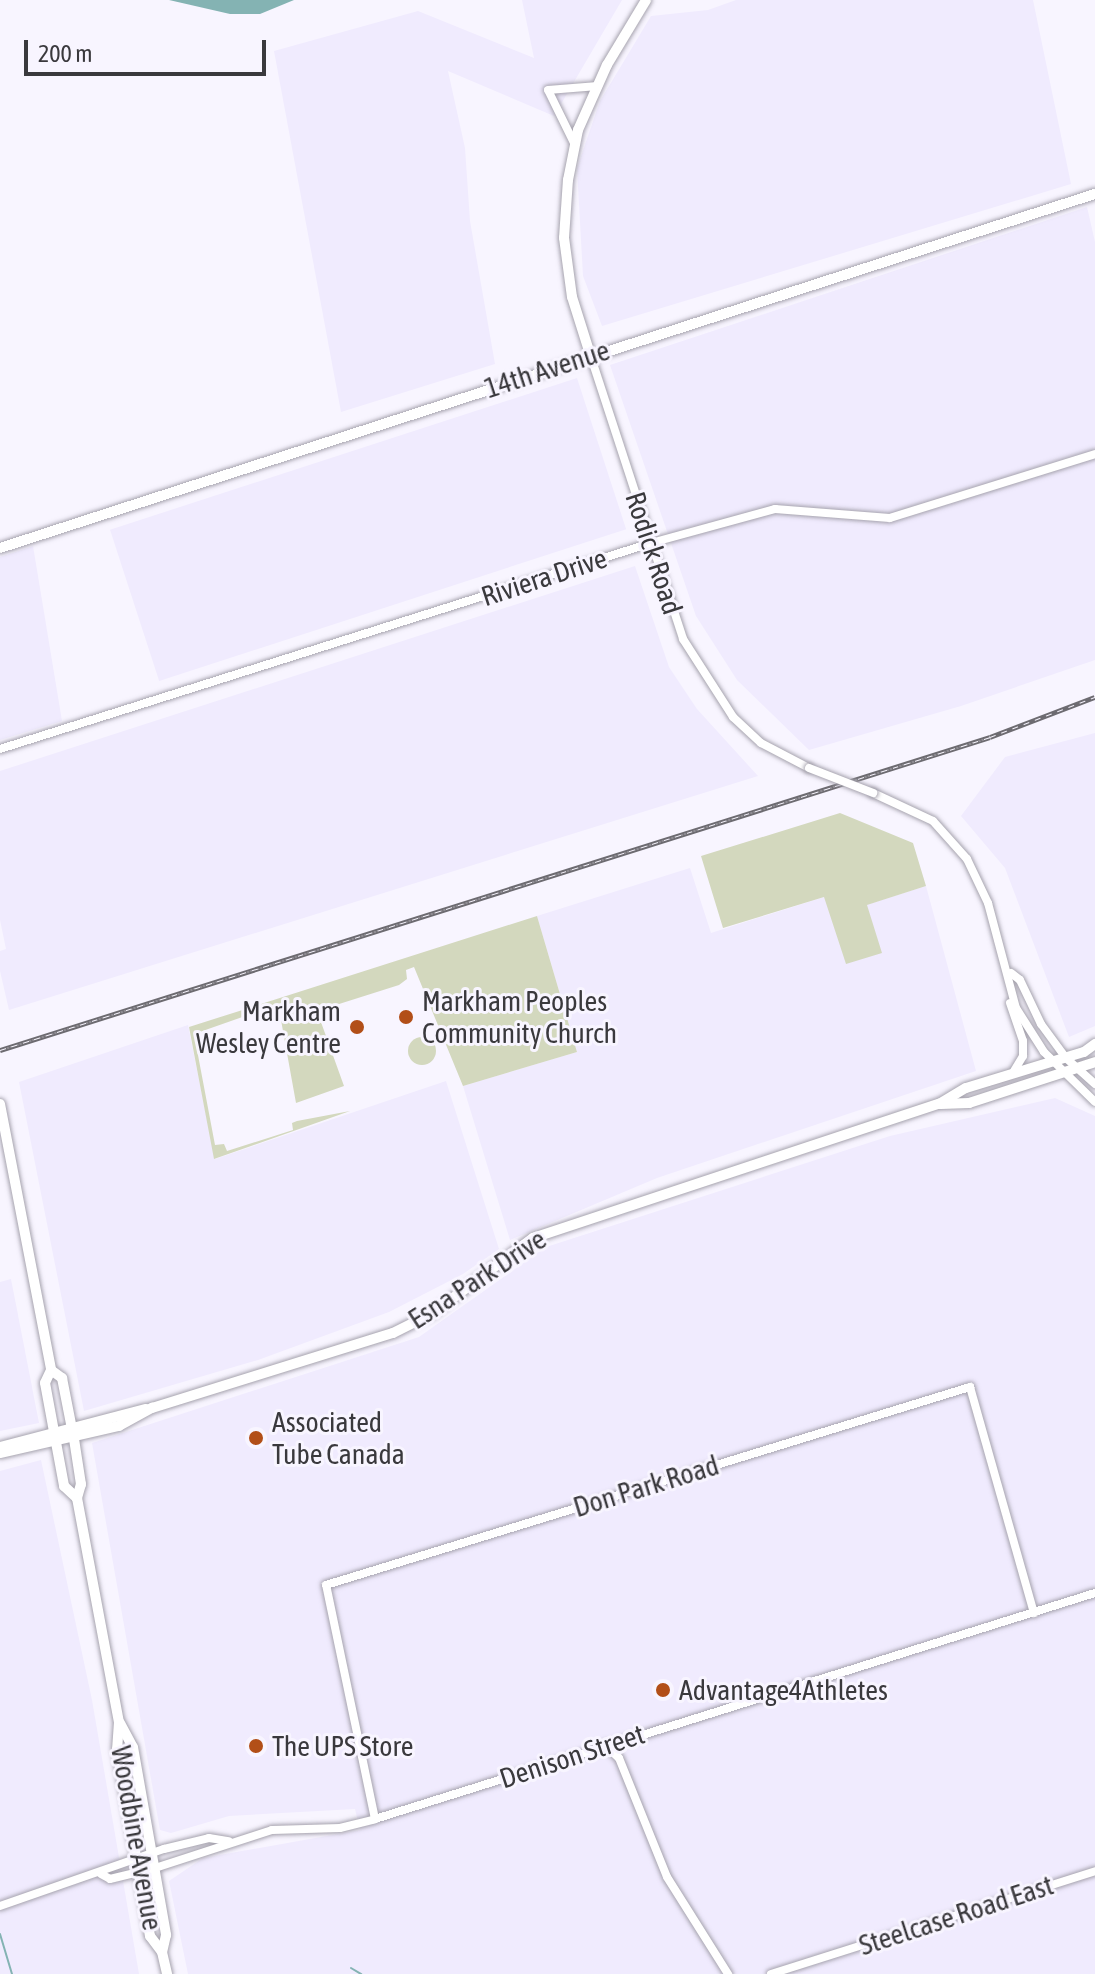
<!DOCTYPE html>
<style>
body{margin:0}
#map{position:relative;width:1095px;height:1974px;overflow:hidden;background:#f8f5ff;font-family:"Asap Condensed",sans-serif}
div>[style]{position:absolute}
.built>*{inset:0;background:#f0ebfe;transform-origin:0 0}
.green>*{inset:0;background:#d3d8be}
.round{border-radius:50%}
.water>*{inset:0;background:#84b3b3}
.stream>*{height:2px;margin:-1px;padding:0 1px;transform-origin:1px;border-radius:1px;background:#84b3b3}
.roads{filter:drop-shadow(0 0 2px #a6a3ae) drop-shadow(0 0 2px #a6a3ae)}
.minor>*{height:8px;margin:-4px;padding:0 4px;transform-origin:4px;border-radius:4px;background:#fff}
.major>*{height:10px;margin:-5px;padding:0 5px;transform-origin:5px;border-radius:5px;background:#fff}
.rail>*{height:5px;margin-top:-2.5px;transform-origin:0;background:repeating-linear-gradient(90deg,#f8f5ff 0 6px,#6d6b71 0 12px);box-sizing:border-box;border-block:2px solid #6d6b71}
.bridges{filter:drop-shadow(0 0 2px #a6a3ae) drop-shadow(0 0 2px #a6a3ae)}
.minor-bridge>*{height:8px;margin:-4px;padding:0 4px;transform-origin:4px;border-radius:4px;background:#fff}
.dots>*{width:22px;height:22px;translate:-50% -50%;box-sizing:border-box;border:4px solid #f8f5ff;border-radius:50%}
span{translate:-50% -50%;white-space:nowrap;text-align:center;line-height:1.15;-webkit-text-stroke:6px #f8f5ff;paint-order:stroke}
.street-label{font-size:28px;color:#3a393d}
.poi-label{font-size:28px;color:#3a393d}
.left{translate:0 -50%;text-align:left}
.right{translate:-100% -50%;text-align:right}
.scale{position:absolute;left:24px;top:40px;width:242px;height:36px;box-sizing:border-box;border:4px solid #3a393d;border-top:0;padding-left:10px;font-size:24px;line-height:28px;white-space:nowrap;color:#3a393d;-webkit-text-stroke:6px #f8f5ff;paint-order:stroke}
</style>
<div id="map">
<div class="built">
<div style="clip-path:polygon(522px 0,622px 0,554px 116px,448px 71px,465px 148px,470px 221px,495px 364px,341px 412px,274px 51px,418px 11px,534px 58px)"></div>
<div style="clip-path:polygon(736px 0,1033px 0,1071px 184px,602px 326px,583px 276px,577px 168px,600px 101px,651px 16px,708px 10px)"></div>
<div style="clip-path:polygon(1087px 207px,1095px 242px,1095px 660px,961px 706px,809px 750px,737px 680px,696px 616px,610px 365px)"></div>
<div style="left:577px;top:378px;width:159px;height:491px;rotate:72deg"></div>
<div style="clip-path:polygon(33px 546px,62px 721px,0 740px,0 557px)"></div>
<div style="clip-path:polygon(635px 566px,669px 667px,697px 709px,758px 776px,9px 1010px,0 971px,0 951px,6px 949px,0 920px,0 771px)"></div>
<div style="clip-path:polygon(1095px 733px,1095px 1026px,1069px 1037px,1005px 868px,961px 816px,1005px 757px)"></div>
<div style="clip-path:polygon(690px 868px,711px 933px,824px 897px,866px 905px,926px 886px,976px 1071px,657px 1178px,510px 1240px,463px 1086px,577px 1052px,537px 916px)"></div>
<div style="clip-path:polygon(188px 1025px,215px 1159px,446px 1081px,499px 1249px,463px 1274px,389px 1312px,258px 1360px,84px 1411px,19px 1082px)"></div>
<div style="clip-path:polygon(1055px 1098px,1095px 1116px,1095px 1974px,188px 1974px,169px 1881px,203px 1858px,360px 1830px,355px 1809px,229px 1816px,171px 1833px,160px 1830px,92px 1443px,419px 1337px,546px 1247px,890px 1136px)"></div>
<div style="clip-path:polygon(11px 1279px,39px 1423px,0 1431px,0 1282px)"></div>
<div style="clip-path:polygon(41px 1460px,92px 1700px,139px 1974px,0 1974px,0 1471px)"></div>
</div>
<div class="green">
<div style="clip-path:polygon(840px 813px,913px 843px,926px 886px,867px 905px,882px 953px,846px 964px,824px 897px,723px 928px,701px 856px)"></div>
<div style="clip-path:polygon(537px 916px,577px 1052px,463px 1086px,414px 967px,406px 970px,407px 979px,399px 985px,317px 1011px,344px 1086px,296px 1103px,279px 1009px,268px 1008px,194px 1034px,215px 1145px,224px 1144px,227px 1151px,293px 1130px,292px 1123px,297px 1121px,350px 1111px,214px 1159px,189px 1027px)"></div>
<div class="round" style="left:408px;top:1037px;width:28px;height:28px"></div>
</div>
<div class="water">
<div style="clip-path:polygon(169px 0,294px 0,260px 14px,230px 14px)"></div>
</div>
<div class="stream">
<div style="left:0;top:1934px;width:42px;rotate:73.3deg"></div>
<div style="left:351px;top:1968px;width:12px;rotate:31deg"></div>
</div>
<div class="roads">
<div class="minor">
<div style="left:575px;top:145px;width:61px;rotate:-116.1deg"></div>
<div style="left:548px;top:90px;width:50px;rotate:-4.6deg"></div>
<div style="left:590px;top:354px;width:300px;rotate:71.9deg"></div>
<div style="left:683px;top:639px;width:93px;rotate:57.3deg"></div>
<div style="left:733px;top:717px;width:38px;rotate:43deg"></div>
<div style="left:761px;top:743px;width:54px;rotate:27.5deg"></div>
<div style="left:0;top:749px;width:683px;rotate:-17.56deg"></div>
<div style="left:651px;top:543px;width:129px;rotate:-15.3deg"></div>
<div style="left:775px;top:509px;width:115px;rotate:4.5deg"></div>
<div style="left:890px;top:518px;width:215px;rotate:-17.3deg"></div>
<div style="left:873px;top:793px;width:66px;rotate:25deg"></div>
<div style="left:933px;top:821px;width:51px;rotate:48.2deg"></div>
<div style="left:967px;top:859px;width:49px;rotate:64.5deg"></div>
<div style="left:988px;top:903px;width:109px;rotate:75.1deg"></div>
<div style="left:1016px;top:1008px;width:52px;rotate:57.5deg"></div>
<div style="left:1044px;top:1052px;width:71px;rotate:44.4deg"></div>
<div style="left:1011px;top:973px;width:11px;rotate:38deg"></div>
<div style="left:1020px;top:980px;width:49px;rotate:64.5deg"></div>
<div style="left:1041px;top:1024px;width:42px;rotate:53.7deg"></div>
<div style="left:1066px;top:1058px;width:39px;rotate:42deg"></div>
<div style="left:1010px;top:1003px;width:40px;rotate:71.1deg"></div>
<div style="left:1023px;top:1041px;width:15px;rotate:90deg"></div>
<div style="left:1023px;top:1056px;width:17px;rotate:121deg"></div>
<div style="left:605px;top:1745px;width:19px;rotate:43deg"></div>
<div style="left:619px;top:1758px;width:128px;rotate:68deg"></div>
<div style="left:667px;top:1877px;width:115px;rotate:57.8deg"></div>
<div style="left:375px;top:1819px;width:239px;rotate:-101.8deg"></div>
<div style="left:326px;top:1585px;width:674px;rotate:-17.09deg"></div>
<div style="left:970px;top:1387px;width:235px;rotate:74.2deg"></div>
<div style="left:101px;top:1874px;width:10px;rotate:29deg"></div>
<div style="left:110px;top:1879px;width:46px;rotate:-13.7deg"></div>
<div style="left:155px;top:1868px;width:123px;rotate:-18deg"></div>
<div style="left:272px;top:1830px;width:68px;rotate:-1.7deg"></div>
<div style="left:340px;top:1828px;width:36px;rotate:-14deg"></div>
<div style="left:375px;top:1819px;width:755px;rotate:-17.43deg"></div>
<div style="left:0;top:1906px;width:174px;rotate:-19.2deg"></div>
<div style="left:164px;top:1849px;width:46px;rotate:-13.7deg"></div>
<div style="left:209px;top:1838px;width:20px;rotate:9deg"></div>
<div style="left:771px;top:1974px;width:340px;rotate:-17.6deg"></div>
</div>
<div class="major">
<div style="left:590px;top:354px;width:60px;rotate:-107.5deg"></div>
<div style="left:572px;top:297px;width:60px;rotate:-97.7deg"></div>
<div style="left:564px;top:238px;width:58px;rotate:-86.1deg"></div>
<div style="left:568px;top:180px;width:51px;rotate:-78.7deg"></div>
<div style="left:578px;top:130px;width:71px;rotate:-66deg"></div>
<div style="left:607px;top:65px;width:76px;rotate:-59deg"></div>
<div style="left:0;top:548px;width:1151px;rotate:-17.92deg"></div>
<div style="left:0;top:1104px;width:271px;rotate:79.1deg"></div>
<div style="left:51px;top:1370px;width:14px;rotate:115deg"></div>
<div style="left:45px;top:1383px;width:105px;rotate:79.5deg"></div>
<div style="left:64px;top:1486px;width:18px;rotate:43deg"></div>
<div style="left:941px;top:1104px;width:28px;rotate:-2deg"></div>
<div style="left:969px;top:1103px;width:133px;rotate:-18deg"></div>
<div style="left:51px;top:1370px;width:14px;rotate:36deg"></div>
<div style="left:62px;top:1378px;width:62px;rotate:78.9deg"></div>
<div style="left:74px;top:1439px;width:46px;rotate:81.2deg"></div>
<div style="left:81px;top:1484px;width:15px;rotate:106deg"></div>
<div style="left:77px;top:1498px;width:228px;rotate:79.4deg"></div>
<div style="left:119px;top:1722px;width:27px;rotate:94deg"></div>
<div style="left:117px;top:1749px;width:190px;rotate:80deg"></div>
<div style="left:150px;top:1936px;width:20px;rotate:53deg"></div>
<div style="left:0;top:1447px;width:151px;rotate:-14.6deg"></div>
<div style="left:0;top:1453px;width:122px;rotate:-12.8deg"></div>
<div style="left:119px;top:1426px;width:38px;rotate:-29deg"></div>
<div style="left:152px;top:1408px;width:252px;rotate:-17.3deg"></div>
<div style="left:393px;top:1333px;width:45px;rotate:-26.6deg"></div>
<div style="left:433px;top:1313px;width:125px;rotate:-36.9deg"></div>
<div style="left:533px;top:1238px;width:428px;rotate:-18.3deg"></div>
<div style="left:939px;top:1104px;width:31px;rotate:-31deg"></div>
<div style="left:966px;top:1088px;width:123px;rotate:-17deg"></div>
<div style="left:1084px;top:1052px;width:14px;rotate:-36deg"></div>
<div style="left:120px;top:1723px;width:27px;rotate:62deg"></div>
<div style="left:133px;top:1747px;width:191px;rotate:80deg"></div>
<div style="left:166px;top:1935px;width:17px;rotate:103deg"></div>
<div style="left:162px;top:1952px;width:23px;rotate:77deg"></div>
</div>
</div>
<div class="rail">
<div style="left:0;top:1050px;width:1038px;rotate:-17.54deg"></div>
<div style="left:990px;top:737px;width:112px;rotate:-20.9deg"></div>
</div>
<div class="bridges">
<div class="minor-bridge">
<div style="left:809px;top:768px;width:69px;rotate:21.3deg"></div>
</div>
</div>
<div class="dots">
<div style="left:406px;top:1017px;background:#b24f18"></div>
<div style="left:357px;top:1027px;background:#b24f18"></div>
<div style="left:256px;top:1438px;background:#b24f18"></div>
<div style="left:663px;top:1690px;background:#b24f18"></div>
<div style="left:256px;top:1746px;background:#b24f18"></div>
</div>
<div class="street-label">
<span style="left:547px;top:369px;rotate:-18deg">14th Avenue</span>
<span style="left:654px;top:553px;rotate:72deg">Rodick Road</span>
<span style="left:544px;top:577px;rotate:-18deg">Riviera Drive</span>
<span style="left:477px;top:1279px;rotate:-33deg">Esna Park Drive</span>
<span style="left:646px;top:1486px;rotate:-17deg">Don Park Road</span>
<span style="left:572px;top:1756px;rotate:-18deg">Denison Street</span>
<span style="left:137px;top:1838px;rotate:80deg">Woodbine Avenue</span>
<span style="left:956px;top:1915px;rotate:-18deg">Steelcase Road East</span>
</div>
<div class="poi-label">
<span class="left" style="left:422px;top:1017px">Markham Peoples<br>Community Church</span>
<span class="right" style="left:341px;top:1027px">Markham<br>Wesley Centre</span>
<span class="left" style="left:272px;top:1438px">Associated<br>Tube Canada</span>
<span class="left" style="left:679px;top:1690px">Advantage4Athletes</span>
<span class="left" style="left:272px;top:1746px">The UPS Store</span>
</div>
<div class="scale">200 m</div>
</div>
